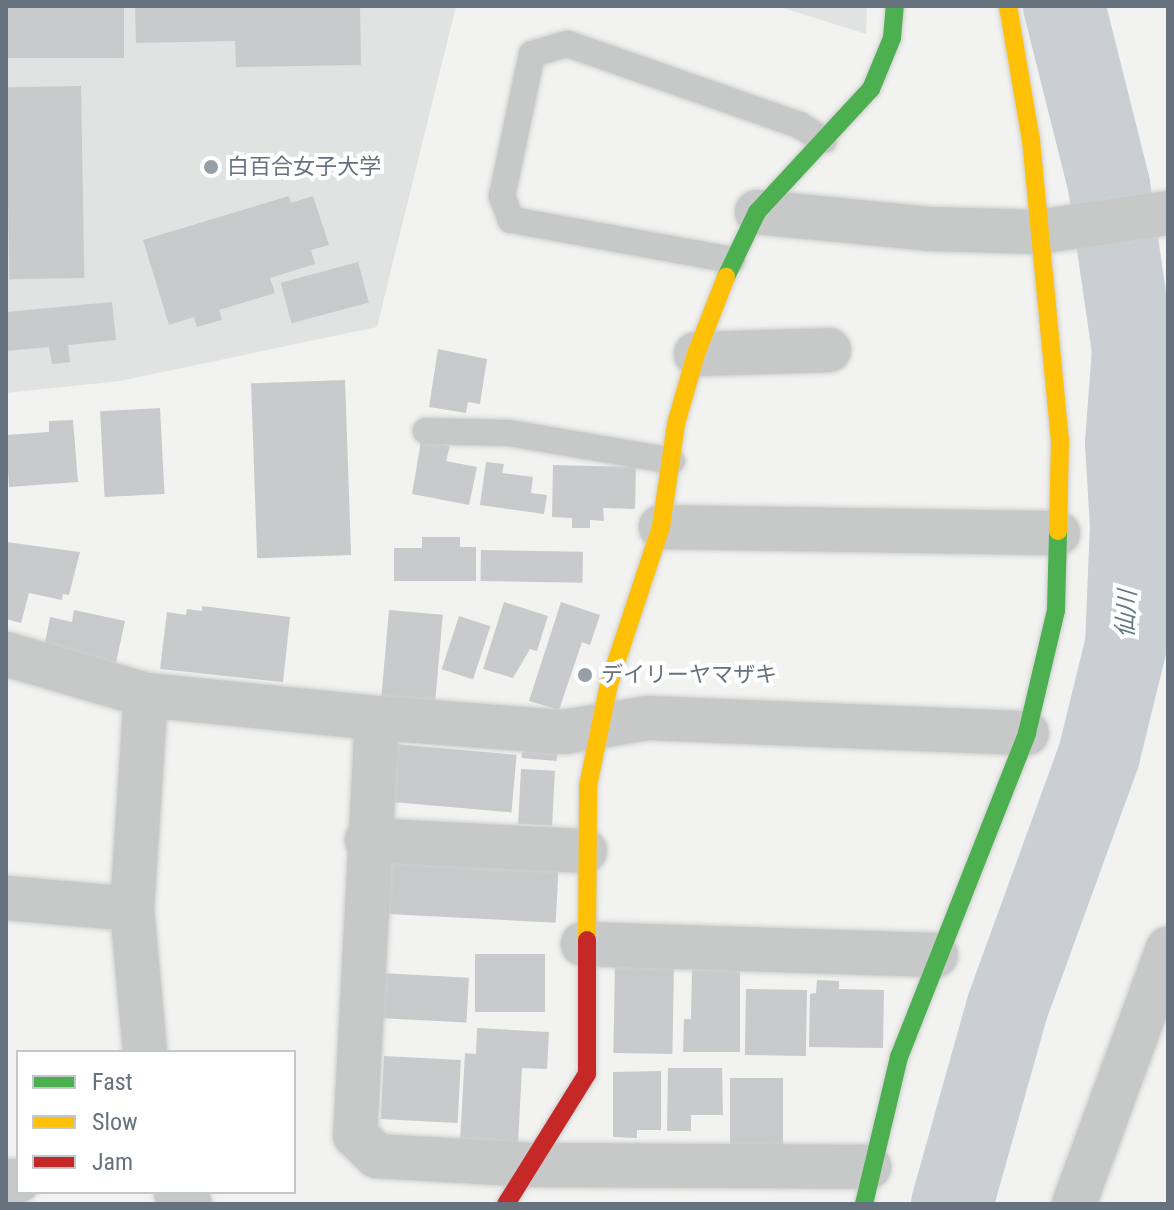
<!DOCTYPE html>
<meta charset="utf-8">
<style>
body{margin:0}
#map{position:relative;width:1174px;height:1210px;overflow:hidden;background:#f2f2f1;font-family:"Roboto Condensed","Noto Sans JP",sans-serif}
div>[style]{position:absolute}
.built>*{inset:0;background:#e1e2e2}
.river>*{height:82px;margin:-41px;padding:0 41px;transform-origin:41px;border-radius:41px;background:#c9cfd2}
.building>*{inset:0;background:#c9cacb;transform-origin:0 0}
.roads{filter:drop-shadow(0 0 2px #cecfcf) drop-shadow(0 0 2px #cecfcf)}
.lane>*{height:26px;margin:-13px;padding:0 13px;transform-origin:13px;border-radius:13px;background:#c7c8c8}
.street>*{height:44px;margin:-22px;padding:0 22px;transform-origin:22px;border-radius:22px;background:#c7c8c8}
.fast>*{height:18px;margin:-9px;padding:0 9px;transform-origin:9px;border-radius:9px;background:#4caf50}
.slow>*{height:18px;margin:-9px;padding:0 9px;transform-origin:9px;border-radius:9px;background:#ffc107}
.jam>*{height:18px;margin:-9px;padding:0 9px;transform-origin:9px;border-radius:9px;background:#c62828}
.dots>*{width:22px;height:22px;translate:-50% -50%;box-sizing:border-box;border:4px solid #fff;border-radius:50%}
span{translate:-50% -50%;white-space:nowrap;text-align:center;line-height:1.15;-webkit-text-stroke:8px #fff;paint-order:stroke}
.poi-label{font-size:22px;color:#66727d}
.left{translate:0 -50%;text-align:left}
.water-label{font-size:24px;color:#677982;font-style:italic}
.frame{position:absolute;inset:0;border:8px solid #66727d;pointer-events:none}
.legend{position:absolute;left:16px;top:1050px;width:280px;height:144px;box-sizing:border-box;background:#fff;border:2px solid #c2c7cb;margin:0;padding:10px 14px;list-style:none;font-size:24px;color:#66727d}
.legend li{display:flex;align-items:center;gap:16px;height:40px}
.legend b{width:40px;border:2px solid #c2c7cb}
</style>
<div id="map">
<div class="built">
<div style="clip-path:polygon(6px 6px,456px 6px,377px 327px,120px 381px,6px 393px)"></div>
<div style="clip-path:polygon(777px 6px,867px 6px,866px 34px)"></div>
</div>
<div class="river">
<div style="left:952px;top:1204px;width:204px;rotate:-74.3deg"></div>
<div style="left:1007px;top:1008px;width:269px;rotate:-70deg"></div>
<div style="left:1099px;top:755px;width:113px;rotate:-76.2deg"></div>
<div style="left:1126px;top:645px;width:118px;rotate:-87.6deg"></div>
<div style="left:1131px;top:527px;width:84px;rotate:-93.4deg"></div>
<div style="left:1126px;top:443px;width:93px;rotate:-85.7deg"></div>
<div style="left:1133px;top:350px;width:167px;rotate:-98.3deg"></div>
<div style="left:1109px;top:185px;width:185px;rotate:-104.1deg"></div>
</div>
<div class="building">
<div style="left:6px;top:6px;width:118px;height:52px"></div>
<div style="clip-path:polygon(135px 6px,360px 6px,361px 65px,236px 67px,235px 41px,136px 43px)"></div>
<div style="left:81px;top:86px;width:192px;height:75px;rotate:89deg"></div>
<div style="clip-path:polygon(289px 196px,291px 203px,313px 196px,329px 245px,311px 250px,315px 264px,270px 278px,275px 293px,219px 310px,222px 320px,197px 327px,194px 317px,169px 325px,143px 240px)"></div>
<div style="left:358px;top:262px;width:42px;height:80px;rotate:75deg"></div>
<div style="clip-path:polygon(112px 302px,116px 340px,68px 345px,70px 362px,52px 364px,49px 347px,6px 351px,6px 312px)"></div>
<div style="clip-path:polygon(438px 349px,487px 359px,480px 404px,468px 402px,466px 413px,429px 407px)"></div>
<div style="left:345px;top:380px;width:175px;height:94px;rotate:88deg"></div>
<div style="left:160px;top:408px;width:86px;height:60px;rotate:87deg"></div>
<div style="clip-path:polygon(73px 420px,78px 482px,9px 487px,6px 435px,49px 432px,49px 421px)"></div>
<div style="clip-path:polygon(421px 441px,450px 446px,446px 461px,477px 467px,469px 505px,412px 494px)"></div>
<div style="clip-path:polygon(486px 462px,504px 464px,502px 473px,533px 477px,531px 493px,547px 495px,544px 514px,480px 505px)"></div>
<div style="clip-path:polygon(553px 465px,636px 467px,635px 509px,603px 508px,604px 521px,590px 520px,590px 528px,572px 528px,572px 518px,552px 517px)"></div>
<div style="clip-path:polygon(422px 537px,460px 537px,460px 547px,476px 547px,476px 581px,394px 581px,394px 548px,422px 548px)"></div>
<div style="clip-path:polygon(6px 542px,80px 552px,69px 595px,63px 594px,62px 600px,29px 593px,21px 623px,6px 619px)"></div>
<div style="left:481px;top:550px;width:102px;height:31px;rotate:1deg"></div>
<div style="clip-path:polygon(504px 602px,548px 616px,537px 651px,530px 649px,513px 678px,483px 669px)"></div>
<div style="clip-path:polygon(561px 602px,600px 615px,590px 645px,582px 642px,559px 710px,529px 701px)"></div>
<div style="clip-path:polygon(202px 606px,290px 617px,283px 682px,160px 669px,167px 612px,186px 615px,187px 609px,202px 611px)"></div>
<div style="clip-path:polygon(74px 610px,125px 621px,116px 663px,44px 648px,50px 617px,72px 622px)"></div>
<div style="left:389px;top:610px;width:54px;height:93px;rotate:5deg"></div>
<div style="left:459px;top:616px;width:33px;height:56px;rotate:18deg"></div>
<div style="left:523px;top:742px;width:35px;height:16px;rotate:5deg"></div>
<div style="left:394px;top:744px;width:123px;height:58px;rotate:5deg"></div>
<div style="left:521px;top:769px;width:34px;height:55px;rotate:3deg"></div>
<div style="left:390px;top:855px;width:169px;height:59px;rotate:3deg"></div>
<div style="left:475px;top:954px;width:70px;height:58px"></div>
<div style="left:615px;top:962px;width:59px;height:91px;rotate:1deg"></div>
<div style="clip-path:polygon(692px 970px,740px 971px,740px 1052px,683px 1052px,684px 1019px,691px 1019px)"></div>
<div style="left:380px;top:973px;width:89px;height:45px;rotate:3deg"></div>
<div style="clip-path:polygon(817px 980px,839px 981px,839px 989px,884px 990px,883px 1048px,809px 1047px,810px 994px,816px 993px)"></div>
<div style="left:746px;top:989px;width:61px;height:66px;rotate:1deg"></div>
<div style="clip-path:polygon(477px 1028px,549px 1032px,547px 1069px,522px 1068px,518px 1144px,460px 1141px,465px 1053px,476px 1054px)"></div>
<div style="left:384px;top:1056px;width:77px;height:63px;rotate:3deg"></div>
<div style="clip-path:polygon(668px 1068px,722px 1068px,723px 1115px,691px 1115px,691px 1131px,667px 1131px)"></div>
<div style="clip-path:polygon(661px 1071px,661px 1130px,637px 1130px,637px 1138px,613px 1137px,613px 1072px)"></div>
<div style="left:730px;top:1078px;width:53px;height:69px"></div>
</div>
<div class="roads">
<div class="lane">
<div style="left:732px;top:260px;width:225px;rotate:-169.7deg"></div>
<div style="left:511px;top:220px;width:26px;rotate:-111deg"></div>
<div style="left:502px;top:196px;width:145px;rotate:-78.1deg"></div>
<div style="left:532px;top:54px;width:37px;rotate:-16deg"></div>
<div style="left:568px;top:44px;width:245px;rotate:19.3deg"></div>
<div style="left:799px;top:125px;width:29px;rotate:31deg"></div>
<div style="left:426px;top:431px;width:83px;rotate:1.4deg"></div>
<div style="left:509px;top:433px;width:165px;rotate:9.7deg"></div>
</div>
<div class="street">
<div style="left:757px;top:212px;width:175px;rotate:5.6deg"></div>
<div style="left:931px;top:229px;width:107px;rotate:1.6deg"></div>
<div style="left:1038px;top:232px;width:131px;rotate:-8.3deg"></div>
<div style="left:696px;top:354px;width:133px;rotate:-1.7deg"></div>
<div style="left:661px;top:527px;width:397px;rotate:0.9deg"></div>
<div style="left:6px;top:654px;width:146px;rotate:16.3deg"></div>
<div style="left:146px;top:695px;width:232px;rotate:5.7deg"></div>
<div style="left:377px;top:718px;width:188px;rotate:4.3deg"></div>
<div style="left:564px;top:732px;width:85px;rotate:-9.5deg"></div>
<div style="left:648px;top:718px;width:379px;rotate:2.3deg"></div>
<div style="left:377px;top:718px;width:418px;rotate:93deg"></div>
<div style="left:355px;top:1135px;width:30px;rotate:44deg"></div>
<div style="left:377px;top:1156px;width:156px;rotate:3.3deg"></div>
<div style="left:533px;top:1165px;width:336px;rotate:0.3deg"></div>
<div style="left:367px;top:840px;width:218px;rotate:2.9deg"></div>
<div style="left:6px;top:898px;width:126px;rotate:5deg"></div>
<div style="left:583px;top:944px;width:353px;rotate:1.8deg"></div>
<div style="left:145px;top:1052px;width:144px;rotate:-95.2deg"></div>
<div style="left:132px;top:909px;width:214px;rotate:-86.3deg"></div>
<div style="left:6px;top:1181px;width:12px"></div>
<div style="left:176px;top:1192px;width:18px;rotate:41deg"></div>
<div style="left:1074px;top:1204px;width:272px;rotate:-69.8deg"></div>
</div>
<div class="fast">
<div style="left:726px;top:277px;width:72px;rotate:-64.5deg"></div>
<div style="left:757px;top:212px;width:168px;rotate:-47.2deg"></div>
<div style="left:871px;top:89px;width:55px;rotate:-67.6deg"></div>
<div style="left:892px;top:38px;width:32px;rotate:-85deg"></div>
<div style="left:864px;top:1204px;width:151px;rotate:-76.6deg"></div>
<div style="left:899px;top:1057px;width:348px;rotate:-68.4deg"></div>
<div style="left:1027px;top:733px;width:126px;rotate:-76.7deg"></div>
<div style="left:1056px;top:610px;width:79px;rotate:-88.5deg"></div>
</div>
<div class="slow">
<div style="left:1008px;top:6px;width:136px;rotate:80.3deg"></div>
<div style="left:1031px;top:140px;width:302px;rotate:84.5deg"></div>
<div style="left:1060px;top:441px;width:90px;rotate:91.3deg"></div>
<div style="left:587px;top:940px;width:154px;rotate:-89.6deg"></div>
<div style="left:588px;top:786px;width:104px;rotate:-78.4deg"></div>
<div style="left:609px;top:684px;width:165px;rotate:-71.7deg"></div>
<div style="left:661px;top:527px;width:104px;rotate:-81.7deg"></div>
<div style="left:676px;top:424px;width:73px;rotate:-74.1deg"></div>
<div style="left:696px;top:354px;width:83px;rotate:-68.7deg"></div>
</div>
<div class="jam">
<div style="left:506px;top:1204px;width:153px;rotate:-58.1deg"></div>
<div style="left:587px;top:1074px;width:134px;rotate:-90deg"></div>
</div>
</div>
<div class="dots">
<div style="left:211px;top:167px;background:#979fa6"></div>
<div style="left:585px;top:675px;background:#979fa6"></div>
</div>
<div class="poi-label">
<span class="left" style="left:227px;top:167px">白百合女子大学</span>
<span class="left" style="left:601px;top:675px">デイリーヤマザキ</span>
</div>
<div class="water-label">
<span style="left:1127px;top:614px;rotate:-87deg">仙川</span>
</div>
<div class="frame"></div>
<ul class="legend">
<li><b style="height:10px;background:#4caf50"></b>Fast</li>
<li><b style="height:10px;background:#ffc107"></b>Slow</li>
<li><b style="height:10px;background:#c62828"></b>Jam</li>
</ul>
</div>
